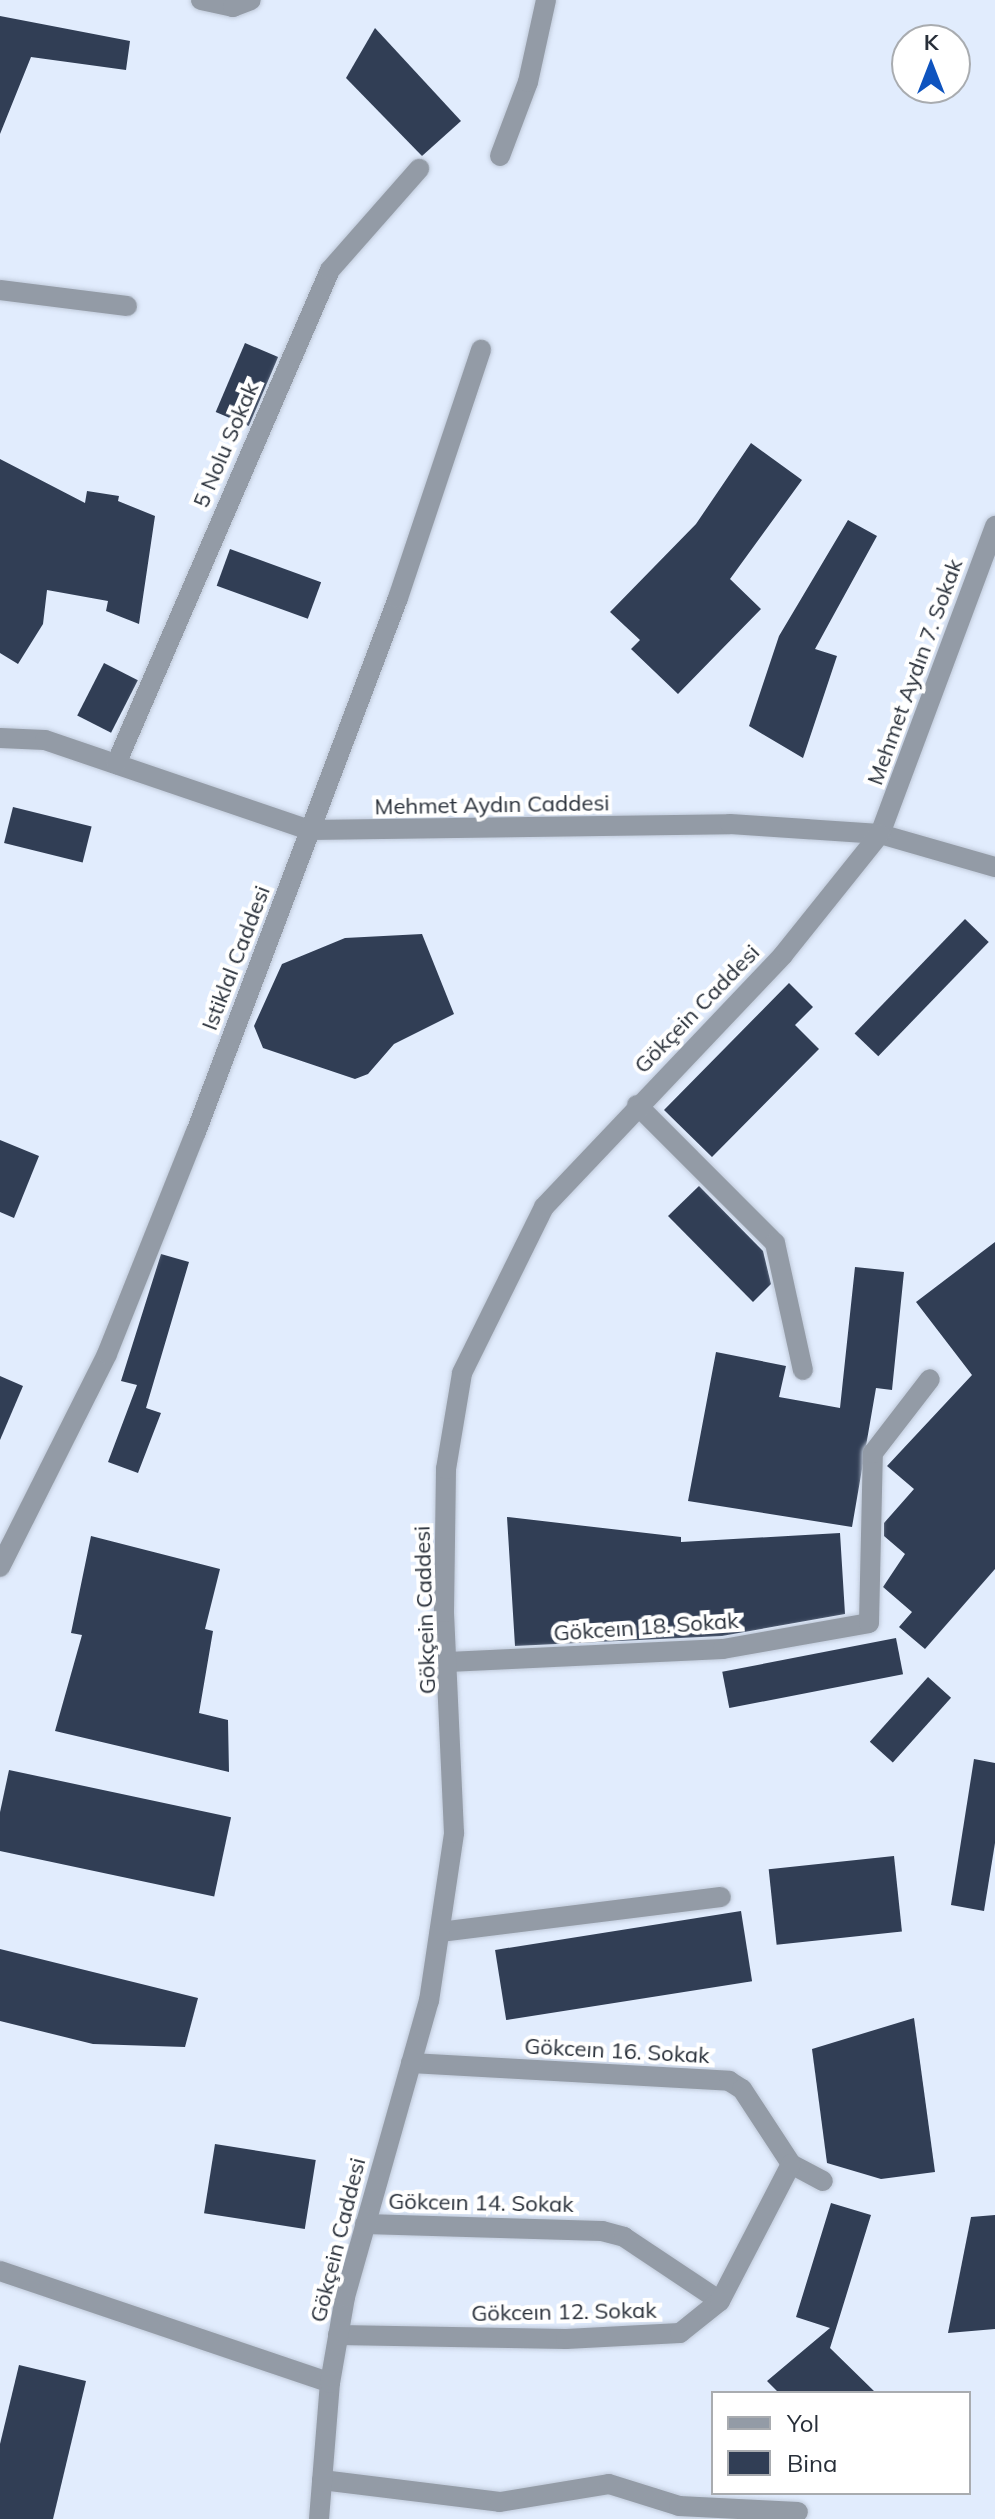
<!DOCTYPE html>
<meta charset="utf-8">
<style>
body{margin:0}
#map{position:relative;width:995px;height:2519px;overflow:hidden;background:#e1ecfd;font-family:Mulish,sans-serif}
div>[style]{position:absolute}
.building>*{inset:0;background:#313e55;transform-origin:0 0}
.roads{filter:drop-shadow(0 0 2px #c0cada) drop-shadow(0 0 2px #c0cada)}
.minor>*{height:20px;margin:-10px;padding:0 10px;transform-origin:10px;border-radius:10px;background:#939ba6}
.tertiary>*{height:20px;margin:-10px;padding:0 10px;transform-origin:10px;border-radius:10px;background:#939ba6}
span{translate:-50% -50%;white-space:nowrap;text-align:center;line-height:1.15;-webkit-text-stroke:8px #fff;paint-order:stroke}
.street-label{font-size:22px;color:#282f39}
.legend{position:absolute;left:711px;top:2391px;width:260px;height:104px;box-sizing:border-box;background:#fff;border:2px solid #a9acb0;margin:0;padding:10px 14px;list-style:none;font-size:24px;color:#282f39}
.legend li{display:flex;align-items:center;gap:16px;height:40px}
.legend b{width:40px;border:2px solid #a9acb0}
.north{position:absolute;left:891px;top:24px;width:80px;height:80px;box-sizing:border-box;background:#fff;border:2px solid #a9acb0;border-radius:50%;rotate:0deg;font-size:22px;font-weight:700;line-height:32px;text-align:center;color:#282f39}
.north::after{content:'';display:block;margin:auto;width:28px;height:36px;background:#0f54bf;clip-path:polygon(50% 0,100% 100%,50% 72%,0 100%)}
</style>
<div id="map">
<div class="building">
<div style="clip-path:polygon(0 16px,130px 41px,126px 70px,31px 57px,0 134px)"></div>
<div style="clip-path:polygon(375px 28px,461px 121px,422px 156px,346px 78px)"></div>
<div style="left:245px;top:343px;width:36px;height:75px;rotate:23deg"></div>
<div style="clip-path:polygon(751px 443px,802px 480px,730px 579px,761px 609px,678px 694px,631px 649px,640px 640px,610px 612px,696px 524px)"></div>
<div style="clip-path:polygon(0 459px,85px 503px,87px 491px,119px 496px,118px 501px,155px 516px,139px 624px,106px 611px,108px 601px,47px 590px,43px 624px,18px 664px,0 653px)"></div>
<div style="clip-path:polygon(848px 520px,877px 536px,815px 649px,837px 656px,803px 758px,749px 726px,779px 636px)"></div>
<div style="left:230px;top:549px;width:97px;height:39px;rotate:20deg"></div>
<div style="left:104px;top:663px;width:38px;height:59px;rotate:27deg"></div>
<div style="left:13px;top:807px;width:81px;height:37px;rotate:14deg"></div>
<div style="left:965px;top:919px;width:33px;height:159px;rotate:44deg"></div>
<div style="clip-path:polygon(422px 934px,454px 1014px,394px 1044px,368px 1074px,355px 1079px,263px 1048px,254px 1026px,282px 964px,345px 938px)"></div>
<div style="clip-path:polygon(789px 983px,813px 1007px,795px 1025px,819px 1049px,712px 1157px,664px 1110px)"></div>
<div style="clip-path:polygon(0 1140px,39px 1156px,14px 1218px,0 1212px)"></div>
<div style="clip-path:polygon(699px 1186px,763px 1251px,771px 1284px,753px 1302px,668px 1216px)"></div>
<div style="clip-path:polygon(995px 1242px,995px 1569px,925px 1649px,899px 1627px,912px 1612px,883px 1587px,905px 1554px,884px 1536px,884px 1523px,914px 1489px,887px 1466px,972px 1375px,916px 1302px)"></div>
<div style="clip-path:polygon(161px 1254px,189px 1262px,146px 1408px,161px 1413px,138px 1473px,108px 1462px,137px 1385px,121px 1381px)"></div>
<div style="clip-path:polygon(855px 1267px,904px 1272px,892px 1390px,876px 1388px,852px 1527px,688px 1501px,716px 1352px,786px 1366px,779px 1397px,840px 1408px)"></div>
<div style="clip-path:polygon(0 1376px,23px 1386px,0 1440px)"></div>
<div style="clip-path:polygon(507px 1517px,681px 1537px,681px 1542px,840px 1533px,845px 1614px,722px 1636px,515px 1646px)"></div>
<div style="clip-path:polygon(91px 1536px,220px 1569px,205px 1629px,213px 1631px,199px 1713px,228px 1720px,229px 1772px,55px 1731px,82px 1635px,71px 1633px)"></div>
<div style="left:896px;top:1638px;width:37px;height:177px;rotate:79deg"></div>
<div style="left:928px;top:1677px;width:31px;height:87px;rotate:42deg"></div>
<div style="clip-path:polygon(974px 1759px,995px 1763px,995px 1843px,984px 1911px,951px 1905px)"></div>
<div style="left:9px;top:1770px;width:227px;height:81px;rotate:12deg"></div>
<div style="left:894px;top:1856px;width:76px;height:126px;rotate:84deg"></div>
<div style="left:741px;top:1911px;width:71px;height:249px;rotate:81deg"></div>
<div style="clip-path:polygon(0 1949px,198px 1998px,185px 2047px,93px 2044px,0 2021px)"></div>
<div style="clip-path:polygon(914px 2018px,935px 2172px,881px 2179px,827px 2163px,812px 2049px)"></div>
<div style="left:215px;top:2144px;width:102px;height:70px;rotate:9deg"></div>
<div style="clip-path:polygon(831px 2203px,871px 2215px,830px 2348px,876px 2393px,779px 2393px,767px 2381px,830px 2328px,796px 2317px)"></div>
<div style="clip-path:polygon(995px 2215px,995px 2329px,948px 2333px,971px 2217px)"></div>
<div style="clip-path:polygon(19px 2365px,86px 2381px,53px 2519px,0 2519px,0 2444px)"></div>
</div>
<div class="roads">
<div class="minor">
<div style="left:201px;top:0;width:33px;rotate:12deg"></div>
<div style="left:233px;top:7px;width:19px;rotate:-21deg"></div>
<div style="left:500px;top:156px;width:79px;rotate:-69.3deg"></div>
<div style="left:528px;top:82px;width:84px;rotate:-77.6deg"></div>
<div style="left:0;top:290px;width:128px;rotate:7.2deg"></div>
<div style="left:0;top:738px;width:45px;rotate:2.5deg"></div>
<div style="left:45px;top:740px;width:280px;rotate:18.8deg"></div>
<div style="left:310px;top:830px;width:420px;rotate:-0.8deg"></div>
<div style="left:730px;top:824px;width:150px;rotate:3.8deg"></div>
<div style="left:880px;top:834px;width:120px;rotate:16deg"></div>
<div style="left:116px;top:764px;width:538px;rotate:-66.58deg"></div>
<div style="left:330px;top:270px;width:135px;rotate:-48.6deg"></div>
<div style="left:880px;top:834px;width:329px;rotate:-69.5deg"></div>
<div style="left:637px;top:1105px;width:195px;rotate:45deg"></div>
<div style="left:775px;top:1243px;width:130px;rotate:77.6deg"></div>
<div style="left:0;top:1567px;width:238px;rotate:-63.3deg"></div>
<div style="left:107px;top:1354px;width:239px;rotate:-68.2deg"></div>
<div style="left:196px;top:1132px;width:571px;rotate:-69.28deg"></div>
<div style="left:398px;top:598px;width:262px;rotate:-71.5deg"></div>
<div style="left:448px;top:1662px;width:275px;rotate:-2.7deg"></div>
<div style="left:723px;top:1649px;width:148px;rotate:-10.1deg"></div>
<div style="left:869px;top:1623px;width:170px;rotate:-88.7deg"></div>
<div style="left:873px;top:1453px;width:93px;rotate:-52.4deg"></div>
<div style="left:440px;top:1932px;width:283px;rotate:-7.1deg"></div>
<div style="left:411px;top:2063px;width:319px;rotate:3.2deg"></div>
<div style="left:729px;top:2081px;width:15px;rotate:32deg"></div>
<div style="left:742px;top:2089px;width:90px;rotate:56.8deg"></div>
<div style="left:791px;top:2164px;width:36px;rotate:28deg"></div>
<div style="left:365px;top:2224px;width:237px;rotate:1.7deg"></div>
<div style="left:602px;top:2231px;width:23px;rotate:15deg"></div>
<div style="left:624px;top:2237px;width:115px;rotate:33.7deg"></div>
<div style="left:0;top:2271px;width:348px;rotate:18.7deg"></div>
<div style="left:338px;top:2335px;width:228px;rotate:1deg"></div>
<div style="left:566px;top:2339px;width:114px;rotate:-3deg"></div>
<div style="left:680px;top:2333px;width:51px;rotate:-38.7deg"></div>
<div style="left:720px;top:2301px;width:154px;rotate:-62.6deg"></div>
<div style="left:322px;top:2480px;width:179px;rotate:7deg"></div>
<div style="left:500px;top:2502px;width:110px;rotate:-9.4deg"></div>
<div style="left:609px;top:2484px;width:73px;rotate:17.4deg"></div>
<div style="left:679px;top:2506px;width:119px;rotate:2.9deg"></div>
</div>
<div class="tertiary">
<div style="left:319px;top:2519px;width:136px;rotate:-85.4deg"></div>
<div style="left:330px;top:2383px;width:87px;rotate:-80.1deg"></div>
<div style="left:345px;top:2297px;width:308px;rotate:-74.2deg"></div>
<div style="left:429px;top:2001px;width:170px;rotate:-81.5deg"></div>
<div style="left:454px;top:1833px;width:221px;rotate:-92.6deg"></div>
<div style="left:444px;top:1612px;width:143px;rotate:-89.2deg"></div>
<div style="left:446px;top:1469px;width:97px;rotate:-80.5deg"></div>
<div style="left:462px;top:1373px;width:185px;rotate:-63.7deg"></div>
<div style="left:544px;top:1207px;width:347px;rotate:-46.5deg"></div>
<div style="left:783px;top:955px;width:155px;rotate:-51.3deg"></div>
</div>
</div>
<div class="street-label">
<span style="left:226px;top:445px;rotate:-67deg">5 Nolu Sokak</span>
<span style="left:915px;top:672px;rotate:-70deg">Mehmet Aydın 7. Sokak</span>
<span style="left:492px;top:805px;rotate:-1deg">Mehmet Aydın Caddesi</span>
<span style="left:236px;top:958px;rotate:-69deg">Istiklal Caddesi</span>
<span style="left:697px;top:1009px;rotate:-46deg">Gökçein Caddesi</span>
<span style="left:425px;top:1610px;rotate:-92deg">Gökçein Caddesi</span>
<span style="left:646px;top:1627px;rotate:-4deg">Gökceın 18. Sokak</span>
<span style="left:617px;top:2051px;rotate:3deg">Gökceın 16. Sokak</span>
<span style="left:481px;top:2203px;rotate:1deg">Gökceın 14. Sokak</span>
<span style="left:338px;top:2240px;rotate:-76deg">Gökçein Caddesi</span>
<span style="left:564px;top:2312px;rotate:-1deg">Gökceın 12. Sokak</span>
</div>
<ul class="legend">
<li><b style="height:10px;background:#939ba6"></b>Yol</li>
<li><b style="height:22px;background:#313e55"></b>Bina</li>
</ul>
<div class="north">K</div>
</div>
